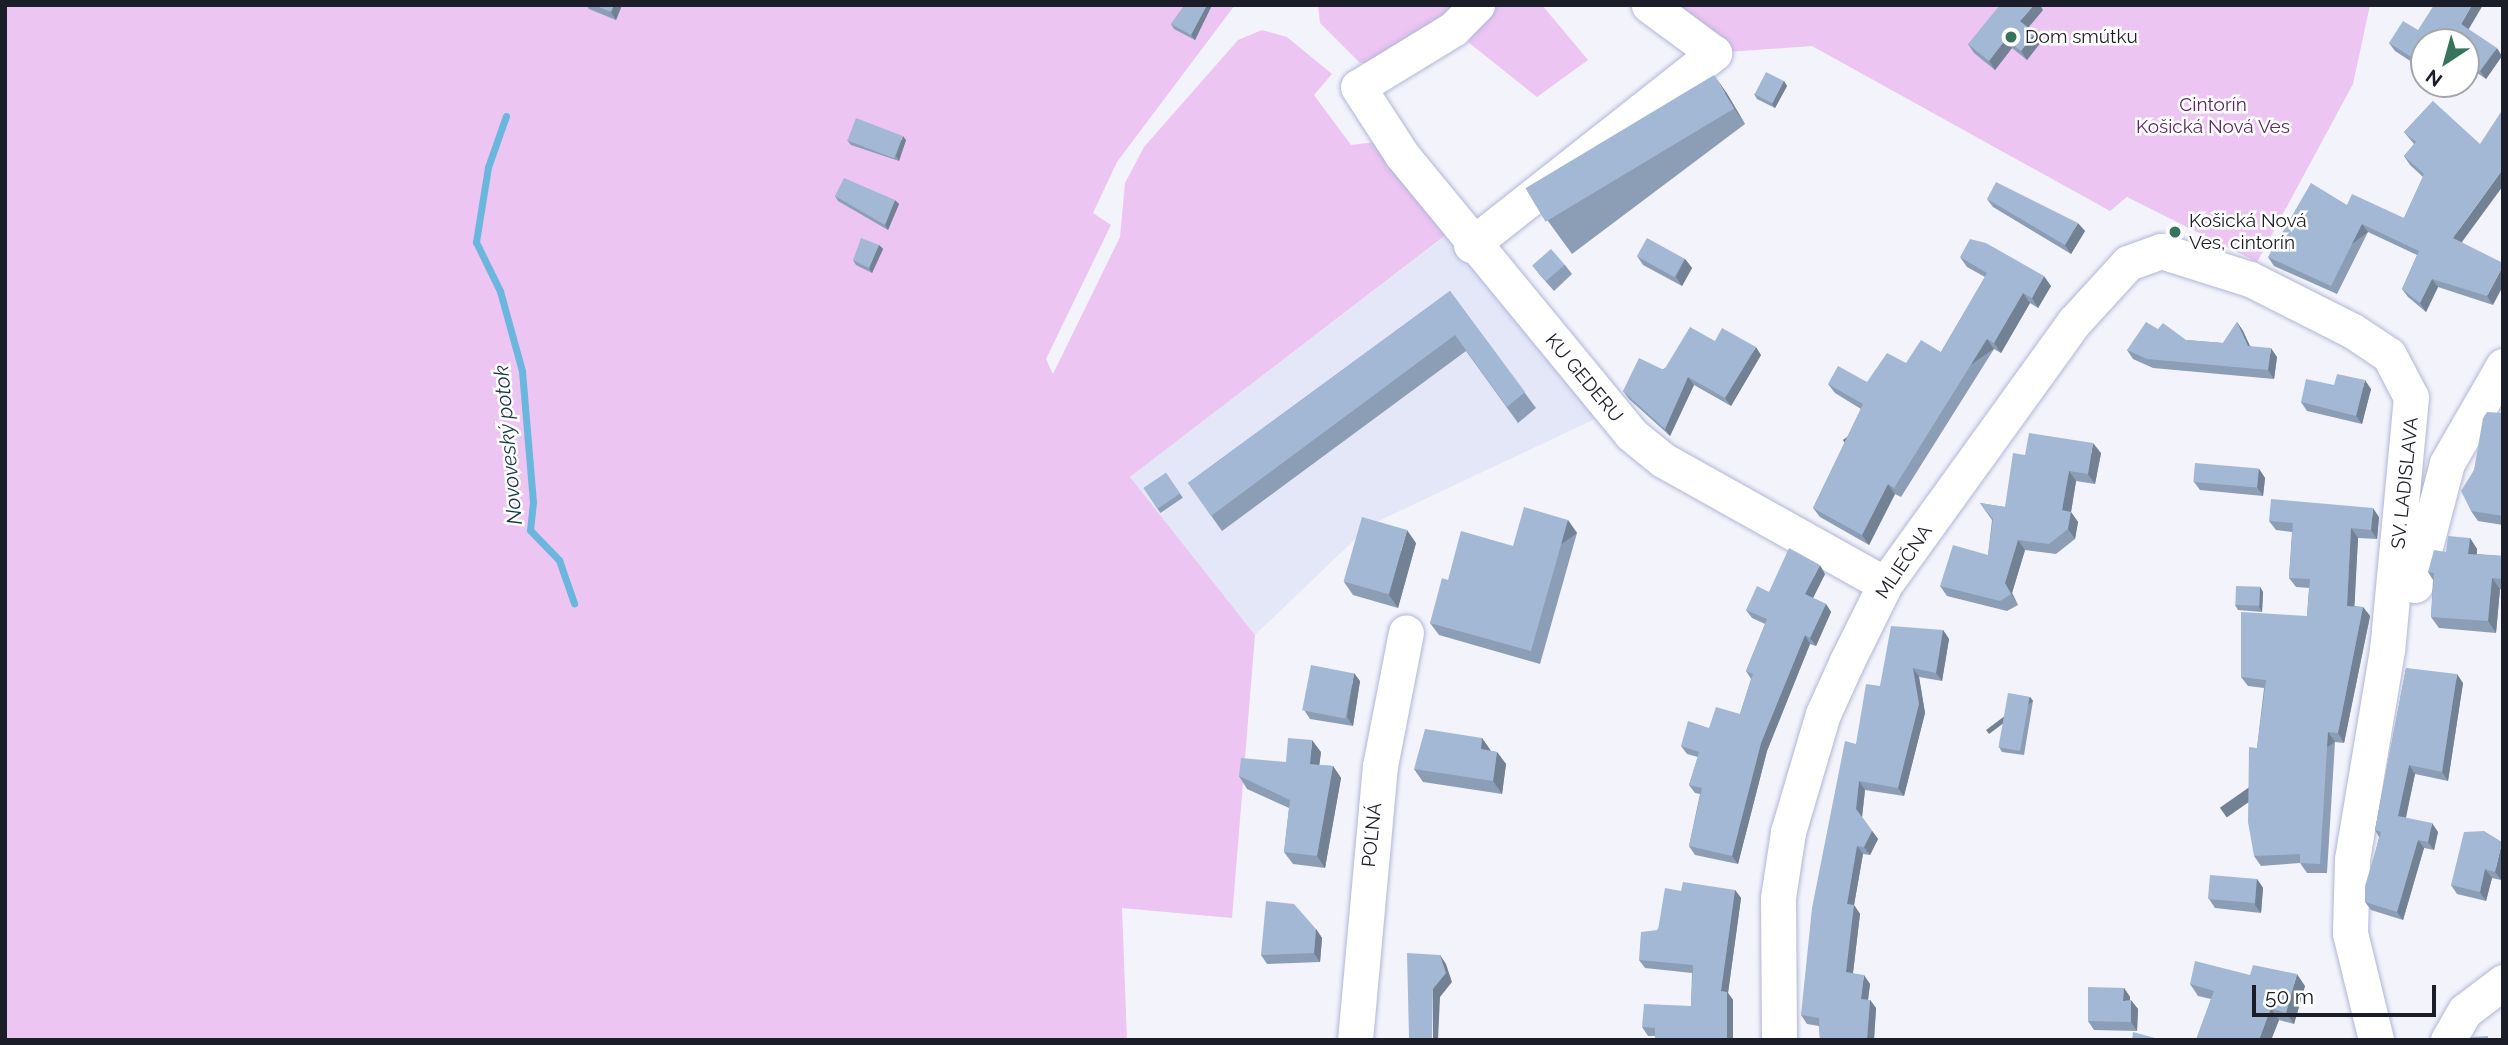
<!DOCTYPE html>
<meta charset="utf-8">
<style>
body{margin:0}
#map{position:relative;width:2508px;height:1045px;overflow:hidden;background:#f3f4fb;font-family:Raleway,sans-serif}
div>[style]{position:absolute}
.built>*{inset:0;background:#e4e7f8}
.green>*{inset:0;background:#ecc5f2}
.stream>*{height:7px;margin:-3.5px;padding:0 3.5px;transform-origin:3.5px;border-radius:3.5px;background:#6bb6dd}
.roads{filter:drop-shadow(0 0 2px #b1b6d7) drop-shadow(0 0 2px #b1b6d7)}
.minor>*{height:35px;margin:-17.5px;padding:0 17.5px;transform-origin:17.5px;border-radius:17.5px;background:#fff}
.wall>*{inset:0;background:#8c9eb6;transform-origin:0 0}
.shaded-wall>*{inset:0;background:#728194;transform-origin:0 0}
.building>*{inset:0;background:#a3b8d4;transform-origin:0 0}
.dots>*{width:19px;height:19px;translate:-50% -50%;box-sizing:border-box;border:4px solid #fff;border-radius:50%}
span{translate:-50% -50%;white-space:nowrap;text-align:center;line-height:1.15;-webkit-text-stroke:5px #fff;paint-order:stroke}
.poi-label{font-size:19px;color:#1b1d29}
.left{translate:0 -50%;text-align:left}
.park-label{font-size:19px;color:#5f2669}
.street-label{font-size:19px;color:#1b1d29}
.water-label{font-size:21px;color:#17394a;font-style:italic}
.frame{position:absolute;inset:0;border:7px solid #1b1d29;pointer-events:none}
.north{position:absolute;left:2410px;top:28px;width:70px;height:70px;box-sizing:border-box;background:#fff;border:2px solid #a4a5a9;border-radius:50%;rotate:216deg;font-size:19px;font-weight:700;line-height:28px;text-align:center;color:#1b1d29}
.north::after{content:'';display:block;margin:auto;width:24px;height:32px;background:#38735d;clip-path:polygon(50% 0,100% 100%,50% 72%,0 100%)}
.scale{position:absolute;left:2252px;top:985px;width:184px;height:32px;box-sizing:border-box;border:4px solid #1b1d29;border-top:0;padding-left:9px;font-size:21px;line-height:24px;white-space:nowrap;color:#1b1d29;-webkit-text-stroke:5px #fff;paint-order:stroke}
</style>
<div id="map">
<div class="built">
<div style="clip-path:polygon(1457px 227px,1612px 411px,1370px 525px,1255px 635px,1130px 477px)"></div>
</div>
<div class="green">
<div style="clip-path:polygon(5px 5px,1235px 5px,1117px 162px,1093px 213px,1111px 225px,1046px 359px,1053px 374px,1120px 237px,1125px 183px,1144px 147px,1238px 40px,1262px 30px,1287px 37px,1332px 74px,1314px 95px,1351px 145px,1375px 142px,1451px 231px,1130px 477px,1255px 635px,1232px 918px,1122px 908px,1127px 1040px,5px 1040px)"></div>
<div style="clip-path:polygon(1318px 5px,1468px 5px,1377px 64px,1360px 63px,1320px 23px)"></div>
<div style="clip-path:polygon(1497px 5px,1542px 5px,1588px 60px,1537px 97px,1468px 42px)"></div>
<div style="clip-path:polygon(1649px 5px,2370px 5px,2353px 84px,2257px 262px,2127px 197px,2110px 211px,1812px 46px,1714px 53px)"></div>
</div>
<div class="stream">
<div style="left:506px;top:116px;width:54px;rotate:109.4deg"></div>
<div style="left:488px;top:167px;width:76px;rotate:99.1deg"></div>
<div style="left:476px;top:242px;width:55px;rotate:63.9deg"></div>
<div style="left:500px;top:291px;width:83px;rotate:74.6deg"></div>
<div style="left:522px;top:371px;width:131px;rotate:85.2deg"></div>
<div style="left:533px;top:502px;width:28px;rotate:96deg"></div>
<div style="left:530px;top:530px;width:42px;rotate:46deg"></div>
<div style="left:559px;top:560px;width:46px;rotate:70.8deg"></div>
</div>
<div class="roads">
<div class="minor">
<div style="left:1477px;top:5px;width:34px;rotate:135deg"></div>
<div style="left:1453px;top:29px;width:111px;rotate:148.6deg"></div>
<div style="left:1358px;top:87px;width:81px;rotate:57.1deg"></div>
<div style="left:1402px;top:155px;width:361px;rotate:50.6deg"></div>
<div style="left:1631px;top:434px;width:41px;rotate:39.1deg"></div>
<div style="left:1663px;top:460px;width:254px;rotate:29.2deg"></div>
<div style="left:1471px;top:245px;width:310px;rotate:-38.3deg"></div>
<div style="left:1714px;top:53px;width:81px;rotate:-143.6deg"></div>
<div style="left:2415px;top:585px;width:126px;rotate:-75.3deg"></div>
<div style="left:2447px;top:463px;width:112px;rotate:-60deg"></div>
<div style="left:1355px;top:1040px;width:275px;rotate:-84.8deg"></div>
<div style="left:1380px;top:766px;width:136px;rotate:-79deg"></div>
<div style="left:1779px;top:1040px;width:142px;rotate:-90.4deg"></div>
<div style="left:1778px;top:898px;width:67px;rotate:-81.4deg"></div>
<div style="left:1788px;top:832px;width:123px;rotate:-73.5deg"></div>
<div style="left:1823px;top:714px;width:58px;rotate:-65.6deg"></div>
<div style="left:1847px;top:661px;width:86px;rotate:-63.7deg"></div>
<div style="left:1885px;top:584px;width:324px;rotate:-54.2deg"></div>
<div style="left:2075px;top:321px;width:79px;rotate:-47.6deg"></div>
<div style="left:2128px;top:263px;width:35px;rotate:-20deg"></div>
<div style="left:2161px;top:251px;width:93px;rotate:17.5deg"></div>
<div style="left:2250px;top:279px;width:115px;rotate:26.8deg"></div>
<div style="left:2353px;top:331px;width:43px;rotate:33.7deg"></div>
<div style="left:2389px;top:355px;width:47px;rotate:62.4deg"></div>
<div style="left:2411px;top:397px;width:254px;rotate:95.4deg"></div>
<div style="left:2387px;top:650px;width:213px;rotate:99.5deg"></div>
<div style="left:2352px;top:860px;width:73px;rotate:91.6deg"></div>
<div style="left:2350px;top:933px;width:110px;rotate:76.3deg"></div>
<div style="left:2448px;top:1040px;width:34px;rotate:-60deg"></div>
<div style="left:2465px;top:1011px;width:48px;rotate:-37.3deg"></div>
</div>
</div>
<div class="wall">
<div style="clip-path:polygon(586px 5px,622px 5px,616px 20px,589px 9px)"></div>
<div style="clip-path:polygon(1185px 5px,1212px 5px,1195px 40px,1174px 29px,1171px 24px)"></div>
<div style="clip-path:polygon(2043px 10px,2028px 28px,2035px 33px,2041px 42px,2027px 60px,2012px 48px,1995px 70px,1974px 53px,1968px 44px)"></div>
<div style="clip-path:polygon(2468px 29px,2502px 56px,2486px 79px,2467px 66px,2466px 68px,2466px 42px,2424px 42px,2424px 70px,2395px 51px,2389px 43px,2418px 30px)"></div>
<div style="clip-path:polygon(1784px 81px,1787px 86px,1775px 108px,1757px 99px,1754px 94px)"></div>
<div style="clip-path:polygon(2432px 84px,2455px 84px,2448px 94px)"></div>
<div style="clip-path:polygon(1726px 92px,1745px 124px,1572px 254px,1537px 206px)"></div>
<div style="clip-path:polygon(2433px 101px,2462px 242px,2493px 305px,2438px 287px,2426px 312px,2408px 297px,2402px 289px,2417px 255px,2368px 232px,2337px 294px,2274px 266px,2268px 257px,2347px 205px,2404px 218px,2423px 177px,2410px 165px,2404px 156px,2414px 144px,2404px 132px)"></div>
<div style="clip-path:polygon(847px 140px,906px 140px,899px 161px,851px 145px)"></div>
<div style="clip-path:polygon(835px 196px,899px 204px,888px 230px,838px 201px)"></div>
<div style="clip-path:polygon(1987px 199px,2085px 231px,2071px 254px,1993px 207px)"></div>
<div style="clip-path:polygon(879px 245px,883px 249px,872px 273px,856px 265px,853px 260px)"></div>
<div style="clip-path:polygon(1637px 256px,1685px 259px,1692px 268px,1682px 286px,1643px 265px)"></div>
<div style="clip-path:polygon(1960px 257px,2051px 286px,2038px 308px,2030px 303px,2001px 353px,1994px 349px,1901px 497px,1895px 494px,1869px 545px,1820px 517px,1813px 508px,1861px 409px,1835px 393px,1828px 384px,1867px 382px,1906px 363px,1941px 352px,1985px 277px,1967px 267px)"></div>
<div style="clip-path:polygon(1565px 265px,1572px 274px,1554px 291px,1539px 274px,1533px 266px)"></div>
<div style="clip-path:polygon(1450px 291px,1536px 408px,1518px 423px,1466px 351px,1222px 531px,1188px 483px)"></div>
<div style="clip-path:polygon(2237px 322px,2243px 331px,2250px 346px,2277px 357px,2274px 379px,2153px 368px,2133px 359px,2127px 350px,2186px 340px,2223px 343px)"></div>
<div style="clip-path:polygon(1715px 341px,1761px 355px,1731px 406px,1694px 385px,1670px 436px,1629px 399px,1623px 391px)"></div>
<div style="clip-path:polygon(2334px 385px,2371px 389px,2362px 424px,2307px 411px,2301px 402px)"></div>
<div style="clip-path:polygon(2503px 413px,2503px 525px,2478px 521px,2471px 511px,2474px 470px)"></div>
<div style="clip-path:polygon(2101px 453px,2095px 484px,2076px 481px,2071px 512px,2078px 522px,2075px 539px,2056px 554px,2025px 550px,2012px 593px,2018px 605px,2007px 611px,1947px 596px,1940px 586px,1988px 555px,1992px 520px,1980px 503px,2005px 507px,2025px 455px)"></div>
<div style="clip-path:polygon(2259px 469px,2265px 478px,2263px 496px,2200px 490px,2194px 482px)"></div>
<div style="left:1166px;top:473px;width:30px;height:27px;rotate:56deg"></div>
<div style="clip-path:polygon(2379px 517px,2377px 539px,2358px 538px,2354px 606px,2363px 607px,2370px 616px,2344px 743px,2335px 742px,2327px 873px,2307px 873px,2300px 863px,2261px 866px,2254px 856px,2257px 748px,2264px 688px,2248px 686px,2241px 677px,2307px 616px,2309px 588px,2296px 587px,2289px 578px,2292px 532px,2276px 530px,2269px 521px)"></div>
<div style="clip-path:polygon(1577px 533px,1540px 664px,1439px 635px,1430px 623px,1448px 580px,1513px 546px)"></div>
<div style="clip-path:polygon(2470px 538px,2477px 549px,2477px 554px,2503px 556px,2503px 590px,2500px 589px,2496px 633px,2439px 628px,2431px 617px,2433px 580px,2428px 572px,2446px 552px)"></div>
<div style="clip-path:polygon(1416px 543px,1398px 608px,1353px 595px,1344px 582px)"></div>
<div style="clip-path:polygon(1825px 574px,1813px 598px,1826px 604px,1831px 612px,1816px 646px,1810px 644px,1767px 751px,1738px 864px,1695px 855px,1689px 846px,1700px 794px,1695px 793px,1689px 785px,1698px 757px,1687px 754px,1681px 746px,1709px 728px,1740px 714px,1751px 679px,1746px 671px,1765px 624px,1752px 618px,1746px 610px,1769px 592px)"></div>
<div style="clip-path:polygon(2260px 587px,2263px 592px,2262px 612px,2238px 610px,2235px 605px)"></div>
<div style="clip-path:polygon(1943px 630px,1949px 639px,1942px 681px,1919px 677px,1925px 713px,1904px 796px,1865px 790px,1862px 817px,1878px 839px,1870px 855px,1863px 854px,1854px 905px,1860px 914px,1853px 973px,1870px 984px,1868px 1000px,1870px 1000px,1876px 1008px,1874px 1040px,1820px 1040px,1819px 1026px,1807px 1024px,1801px 1015px,1856px 744px,1880px 686px)"></div>
<div style="clip-path:polygon(2406px 668px,2463px 683px,2448px 781px,2415px 774px,2406px 818px,2438px 832px,2434px 850px,2424px 848px,2403px 920px,2371px 910px,2365px 902px,2379px 837px,2375px 830px)"></div>
<div style="clip-path:polygon(1360px 681px,1353px 726px,1310px 719px,1304px 710px)"></div>
<div style="clip-path:polygon(2030px 697px,2033px 701px,2024px 755px,2002px 752px,1999px 747px)"></div>
<div style="clip-path:polygon(1482px 738px,1491px 751px,1497px 752px,1506px 764px,1502px 794px,1423px 782px,1414px 769px)"></div>
<div style="clip-path:polygon(1321px 752px,1319px 765px,1333px 766px,1341px 778px,1325px 868px,1293px 864px,1284px 852px,1289px 808px,1247px 789px,1239px 776px,1286px 762px)"></div>
<div style="clip-path:polygon(2484px 831px,2501px 880px,2492px 878px,2486px 901px,2457px 894px,2451px 885px)"></div>
<div style="clip-path:polygon(2257px 879px,2263px 888px,2261px 913px,2215px 908px,2209px 899px)"></div>
<div style="clip-path:polygon(1735px 890px,1741px 898px,1728px 993px,1733px 1000px,1733px 1040px,1655px 1040px,1655px 1036px,1648px 1036px,1642px 1027px,1691px 1006px,1692px 973px,1645px 968px,1639px 960px,1681px 891px)"></div>
<div style="clip-path:polygon(1316px 929px,1322px 938px,1320px 962px,1267px 964px,1261px 955px)"></div>
<div style="clip-path:polygon(2250px 975px,2305px 986px,2294px 1024px,2279px 1020px,2271px 1040px,2196px 1040px,2211px 999px,2198px 996px,2190px 984px)"></div>
<div style="clip-path:polygon(2124px 988px,2130px 997px,2130px 1000px,2138px 1009px,2137px 1031px,2094px 1030px,2088px 1021px)"></div>
</div>
<div class="shaded-wall">
<div style="clip-path:polygon(614px 5px,622px 5px,616px 20px,611px 12px)"></div>
<div style="clip-path:polygon(1207px 5px,1212px 5px,1195px 40px,1191px 35px)"></div>
<div style="clip-path:polygon(2034px 5px,2040px 5px,2043px 10px,2026px 30px,2020px 21px)"></div>
<div style="clip-path:polygon(2472px 5px,2483px 5px,2467px 32px,2461px 24px)"></div>
<div style="clip-path:polygon(2035px 33px,2041px 42px,2027px 60px,2021px 51px)"></div>
<div style="clip-path:polygon(2006px 39px,2012px 48px,1995px 70px,1989px 61px)"></div>
<div style="clip-path:polygon(2497px 48px,2502px 56px,2486px 79px,2480px 71px)"></div>
<div style="clip-path:polygon(1714px 75px,1726px 92px,1745px 124px,1734px 108px)"></div>
<div style="clip-path:polygon(1784px 81px,1787px 86px,1775px 108px,1772px 104px)"></div>
<div style="clip-path:polygon(2444px 84px,2455px 84px,2448px 94px,2443px 86px)"></div>
<div style="clip-path:polygon(903px 136px,906px 140px,899px 161px,896px 156px)"></div>
<div style="clip-path:polygon(2503px 169px,2503px 186px,2459px 246px,2453px 238px)"></div>
<div style="clip-path:polygon(895px 200px,899px 204px,888px 230px,885px 225px)"></div>
<div style="clip-path:polygon(2078px 223px,2085px 231px,2071px 254px,2065px 245px)"></div>
<div style="left:2362px;top:224px;width:10px;height:69px;rotate:53deg"></div>
<div style="clip-path:polygon(879px 245px,883px 249px,872px 273px,869px 268px)"></div>
<div style="clip-path:polygon(1685px 259px,1692px 268px,1682px 286px,1676px 277px)"></div>
<div style="clip-path:polygon(2503px 266px,2503px 286px,2493px 305px,2487px 296px)"></div>
<div style="clip-path:polygon(2044px 276px,2051px 286px,2038px 308px,2032px 298px)"></div>
<div style="clip-path:polygon(2432px 279px,2438px 287px,2426px 312px,2420px 303px)"></div>
<div style="clip-path:polygon(2023px 293px,2030px 303px,2001px 353px,1994px 343px)"></div>
<div style="clip-path:polygon(2237px 322px,2243px 331px,2254px 355px,2248px 346px)"></div>
<div style="left:1987px;top:339px;width:12px;height:176px;rotate:55deg"></div>
<div style="clip-path:polygon(1756px 347px,1761px 355px,1731px 406px,1725px 398px)"></div>
<div style="clip-path:polygon(2271px 348px,2277px 357px,2274px 379px,2268px 370px)"></div>
<div style="clip-path:polygon(1688px 377px,1694px 385px,1670px 436px,1665px 429px)"></div>
<div style="clip-path:polygon(2365px 380px,2371px 389px,2362px 424px,2356px 416px)"></div>
<div style="clip-path:polygon(2093px 443px,2101px 453px,2095px 484px,2088px 474px)"></div>
<div style="clip-path:polygon(2259px 469px,2265px 478px,2263px 496px,2257px 487px)"></div>
<div style="clip-path:polygon(2069px 471px,2076px 481px,2071px 512px,2078px 522px,2075px 539px,2068px 529px,2062px 510px)"></div>
<div style="clip-path:polygon(1888px 484px,1895px 494px,1869px 545px,1862px 535px)"></div>
<div style="clip-path:polygon(2373px 508px,2379px 517px,2377px 539px,2371px 530px)"></div>
<div style="left:1568px;top:520px;width:16px;height:136px;rotate:55deg"></div>
<div style="clip-path:polygon(2351px 528px,2358px 538px,2354px 616px,2347px 606px)"></div>
<div style="clip-path:polygon(1407px 530px,1416px 543px,1398px 608px,1389px 595px)"></div>
<div style="clip-path:polygon(2470px 538px,2477px 549px,2476px 565px,2468px 554px)"></div>
<div style="clip-path:polygon(2018px 540px,2025px 550px,2012px 593px,2018px 605px,2005px 583px)"></div>
<div style="clip-path:polygon(1820px 565px,1825px 574px,1811px 602px,1805px 594px)"></div>
<div style="clip-path:polygon(2492px 578px,2500px 589px,2496px 633px,2488px 621px)"></div>
<div style="clip-path:polygon(2260px 587px,2263px 592px,2262px 612px,2259px 607px)"></div>
<div style="clip-path:polygon(1826px 604px,1831px 612px,1816px 646px,1810px 638px)"></div>
<div style="clip-path:polygon(2363px 607px,2370px 616px,2344px 743px,2338px 733px)"></div>
<div style="clip-path:polygon(1943px 630px,1949px 639px,1942px 681px,1936px 673px)"></div>
<div style="clip-path:polygon(1805px 635px,1810px 644px,1767px 751px,1738px 864px,1732px 856px,1761px 743px)"></div>
<div style="clip-path:polygon(1913px 668px,1919px 677px,1925px 713px,1904px 796px,1898px 788px)"></div>
<div style="clip-path:polygon(1354px 673px,1360px 681px,1353px 726px,1347px 717px)"></div>
<div style="clip-path:polygon(2457px 674px,2463px 683px,2448px 781px,2442px 772px)"></div>
<div style="left:2030px;top:697px;width:5px;height:55px;rotate:53deg"></div>
<div style="left:2328px;top:732px;width:12px;height:132px;rotate:55deg"></div>
<div style="clip-path:polygon(1482px 738px,1491px 751px,1481px 749px)"></div>
<div style="clip-path:polygon(1312px 740px,1321px 752px,1318px 776px,1310px 764px)"></div>
<div style="clip-path:polygon(1497px 752px,1506px 764px,1502px 794px,1493px 781px)"></div>
<div style="clip-path:polygon(2409px 765px,2415px 774px,2404px 825px,2398px 816px)"></div>
<div style="clip-path:polygon(1333px 766px,1341px 778px,1325px 868px,1317px 856px)"></div>
<div style="clip-path:polygon(1859px 781px,1865px 790px,1862px 817px,1856px 809px)"></div>
<div style="clip-path:polygon(2432px 823px,2438px 832px,2434px 850px,2428px 842px)"></div>
<div style="clip-path:polygon(1872px 831px,1878px 839px,1870px 855px,1864px 847px)"></div>
<div style="clip-path:polygon(2418px 840px,2424px 848px,2403px 920px,2397px 912px)"></div>
<div style="clip-path:polygon(2502px 842px,2503px 843px,2503px 872px,2501px 880px,2495px 872px)"></div>
<div style="clip-path:polygon(1857px 846px,1863px 854px,1854px 905px,1860px 914px,1852px 981px,1846px 972px,1847px 904px)"></div>
<div style="clip-path:polygon(2485px 869px,2492px 878px,2486px 901px,2480px 892px)"></div>
<div style="clip-path:polygon(2257px 879px,2263px 888px,2261px 913px,2255px 905px)"></div>
<div style="clip-path:polygon(1735px 890px,1741px 898px,1728px 993px,1733px 1000px,1733px 1040px,1727px 1040px,1721px 991px)"></div>
<div style="clip-path:polygon(1316px 929px,1322px 938px,1320px 962px,1314px 953px)"></div>
<div style="clip-path:polygon(1440px 955px,1446px 964px,1452px 982px,1440px 997px,1438px 1040px,1433px 1040px,1433px 989px)"></div>
<div style="clip-path:polygon(2297px 974px,2305px 986px,2294px 1024px,2286px 1013px)"></div>
<div style="clip-path:polygon(1864px 975px,1870px 984px,1867px 1007px,1861px 999px)"></div>
<div style="clip-path:polygon(2124px 988px,2130px 997px,2130px 1009px,2123px 1001px)"></div>
<div style="clip-path:polygon(1870px 1000px,1876px 1008px,1874px 1040px,1867px 1040px)"></div>
<div style="clip-path:polygon(2131px 1000px,2138px 1009px,2137px 1031px,2131px 1022px)"></div>
<div style="clip-path:polygon(2271px 1008px,2279px 1020px,2271px 1040px,2259px 1040px)"></div>
</div>
<div class="building">
<div style="clip-path:polygon(594px 5px,614px 5px,611px 12px)"></div>
<div style="clip-path:polygon(1185px 5px,1207px 5px,1191px 35px,1171px 24px)"></div>
<div style="clip-path:polygon(2000px 5px,2034px 5px,2020px 21px,2035px 33px,2021px 51px,2006px 39px,1989px 61px,1968px 44px)"></div>
<div style="clip-path:polygon(2434px 5px,2472px 5px,2461px 24px,2497px 48px,2480px 71px,2466px 61px,2466px 42px,2424px 42px,2424px 65px,2389px 43px,2403px 21px,2418px 30px)"></div>
<div style="left:1766px;top:72px;width:20px;height:25px;rotate:27deg"></div>
<div style="left:1714px;top:75px;width:39px;height:220px;rotate:59deg"></div>
<div style="clip-path:polygon(2433px 101px,2480px 144px,2503px 109px,2503px 169px,2453px 238px,2503px 263px,2503px 266px,2487px 296px,2432px 279px,2420px 303px,2402px 289px,2419px 251px,2362px 224px,2331px 286px,2268px 257px,2311px 183px,2347px 205px,2352px 194px,2404px 218px,2424px 174px,2404px 156px,2416px 142px,2404px 132px)"></div>
<div style="left:856px;top:118px;width:50px;height:24px;rotate:21deg"></div>
<div style="clip-path:polygon(844px 178px,895px 200px,885px 225px,835px 196px)"></div>
<div style="clip-path:polygon(1996px 182px,2078px 223px,2065px 245px,1987px 199px)"></div>
<div style="clip-path:polygon(861px 238px,879px 245px,869px 268px,853px 260px)"></div>
<div style="left:1647px;top:238px;width:43px;height:21px;rotate:29deg"></div>
<div style="clip-path:polygon(1970px 239px,1986px 243px,2044px 276px,2032px 298px,2023px 293px,1994px 343px,1987px 339px,1894px 488px,1888px 484px,1862px 535px,1813px 508px,1863px 404px,1828px 384px,1838px 366px,1867px 382px,1887px 353px,1906px 363px,1921px 340px,1941px 352px,1987px 273px,1960px 257px)"></div>
<div style="left:1551px;top:249px;width:21px;height:25px;rotate:49deg"></div>
<div style="clip-path:polygon(1450px 291px,1525px 392px,1507px 407px,1455px 335px,1211px 516px,1188px 483px)"></div>
<div style="clip-path:polygon(2146px 322px,2158px 329px,2163px 323px,2186px 340px,2223px 343px,2237px 322px,2248px 346px,2271px 348px,2268px 370px,2147px 359px,2127px 350px)"></div>
<div style="clip-path:polygon(1690px 327px,1715px 341px,1722px 328px,1756px 347px,1725px 398px,1688px 377px,1665px 429px,1623px 391px,1639px 358px,1664px 370px)"></div>
<div style="clip-path:polygon(2337px 374px,2365px 380px,2356px 416px,2301px 402px,2306px 379px,2334px 385px)"></div>
<div style="clip-path:polygon(2487px 412px,2503px 413px,2503px 516px,2471px 511px,2461px 491px,2474px 470px,2483px 418px)"></div>
<div style="clip-path:polygon(2029px 433px,2093px 443px,2088px 474px,2069px 471px,2062px 510px,2071px 512px,2068px 529px,2049px 544px,2018px 540px,2005px 583px,2011px 594px,2000px 601px,1940px 586px,1953px 545px,1988px 555px,1993px 519px,1980px 503px,2005px 507px,2013px 453px,2025px 455px)"></div>
<div style="left:2195px;top:463px;width:64px;height:19px;rotate:5deg"></div>
<div style="left:1166px;top:473px;width:25px;height:27px;rotate:56deg"></div>
<div style="clip-path:polygon(2271px 499px,2373px 508px,2371px 530px,2351px 528px,2347px 606px,2363px 607px,2338px 733px,2328px 732px,2320px 864px,2300px 863px,2300px 854px,2254px 856px,2248px 822px,2249px 747px,2257px 748px,2266px 680px,2241px 677px,2241px 612px,2307px 616px,2310px 579px,2289px 578px,2293px 523px,2269px 521px)"></div>
<div style="clip-path:polygon(1524px 507px,1568px 520px,1531px 651px,1430px 623px,1442px 578px,1448px 580px,1461px 531px,1513px 546px)"></div>
<div style="left:1362px;top:517px;width:47px;height:67px;rotate:16deg"></div>
<div style="clip-path:polygon(2448px 536px,2470px 538px,2468px 554px,2503px 556px,2503px 579px,2492px 578px,2488px 621px,2431px 617px,2434px 573px,2428px 572px,2434px 550px,2446px 552px)"></div>
<div style="clip-path:polygon(1789px 548px,1820px 565px,1805px 594px,1826px 604px,1810px 638px,1805px 635px,1761px 743px,1732px 856px,1689px 846px,1702px 788px,1689px 785px,1699px 752px,1681px 746px,1688px 721px,1709px 728px,1716px 707px,1740px 714px,1753px 674px,1746px 671px,1767px 619px,1746px 610px,1757px 586px,1769px 592px)"></div>
<div style="left:2236px;top:586px;width:24px;height:19px;rotate:2deg"></div>
<div style="clip-path:polygon(1891px 626px,1943px 630px,1936px 673px,1913px 668px,1919px 704px,1898px 788px,1859px 781px,1856px 809px,1872px 831px,1864px 847px,1857px 846px,1847px 904px,1854px 905px,1846px 972px,1864px 975px,1861px 999px,1870px 1000px,1867px 1040px,1820px 1040px,1819px 1018px,1801px 1015px,1812px 908px,1845px 741px,1856px 744px,1866px 684px,1880px 686px)"></div>
<div style="left:1311px;top:665px;width:44px;height:46px;rotate:11deg"></div>
<div style="clip-path:polygon(2406px 668px,2457px 674px,2442px 772px,2409px 765px,2398px 816px,2432px 823px,2428px 842px,2418px 840px,2397px 912px,2365px 902px,2365px 886px,2381px 832px,2375px 830px)"></div>
<div style="left:2008px;top:693px;width:22px;height:55px;rotate:10deg"></div>
<div style="clip-path:polygon(1425px 729px,1482px 738px,1481px 749px,1497px 752px,1493px 781px,1414px 769px)"></div>
<div style="clip-path:polygon(1288px 738px,1312px 740px,1310px 764px,1333px 766px,1317px 856px,1284px 852px,1290px 800px,1239px 776px,1241px 758px,1286px 762px)"></div>
<div style="clip-path:polygon(2484px 831px,2502px 842px,2495px 872px,2485px 869px,2480px 892px,2451px 885px,2464px 832px)"></div>
<div style="left:2210px;top:875px;width:47px;height:24px;rotate:5deg"></div>
<div style="clip-path:polygon(1683px 882px,1735px 890px,1721px 991px,1727px 992px,1727px 1040px,1655px 1040px,1655px 1028px,1642px 1027px,1644px 1004px,1691px 1006px,1693px 965px,1639px 960px,1641px 932px,1658px 930px,1665px 888px,1681px 891px)"></div>
<div style="clip-path:polygon(1266px 901px,1294px 904px,1316px 929px,1314px 953px,1261px 955px)"></div>
<div style="clip-path:polygon(1407px 953px,1440px 955px,1446px 973px,1433px 989px,1432px 1039px,1438px 1040px,1407px 1040px,1409px 1038px)"></div>
<div style="clip-path:polygon(2195px 961px,2250px 975px,2253px 965px,2297px 974px,2286px 1013px,2271px 1008px,2259px 1040px,2196px 1040px,2214px 991px,2190px 984px)"></div>
<div style="clip-path:polygon(2088px 987px,2124px 988px,2123px 1001px,2131px 1000px,2131px 1022px,2088px 1021px)"></div>
<div style="clip-path:polygon(2133px 1032px,2162px 1040px,2132px 1040px)"></div>
<div style="clip-path:polygon(2488px 1036px,2488px 1040px,2470px 1040px,2470px 1037px)"></div>
</div>
<div class="dots">
<div style="left:2011px;top:37px;background:#38735d"></div>
<div style="left:2175px;top:232px;background:#38735d"></div>
</div>
<div class="poi-label">
<span class="left" style="left:2025px;top:37px">Dom smútku</span>
<span class="left" style="left:2189px;top:232px">Košická Nová<br>Ves, cintorín</span>
</div>
<div class="park-label">
<span style="left:2213px;top:116px">Cintorín<br>Košická Nová Ves</span>
</div>
<div class="street-label">
<span style="left:1584px;top:378px;rotate:50deg">KU GEDERU</span>
<span style="left:2405px;top:483px;rotate:-84deg">SV. LADISLAVA</span>
<span style="left:1904px;top:562px;rotate:-56deg">MLIEČNA</span>
<span style="left:1372px;top:835px;rotate:-84deg">POĽNÁ</span>
</div>
<div class="water-label">
<span style="left:508px;top:445px;rotate:-95deg">Novoveský potok</span>
</div>
<div class="frame"></div>
<div class="north">N</div>
<div class="scale">50 m</div>
</div>
